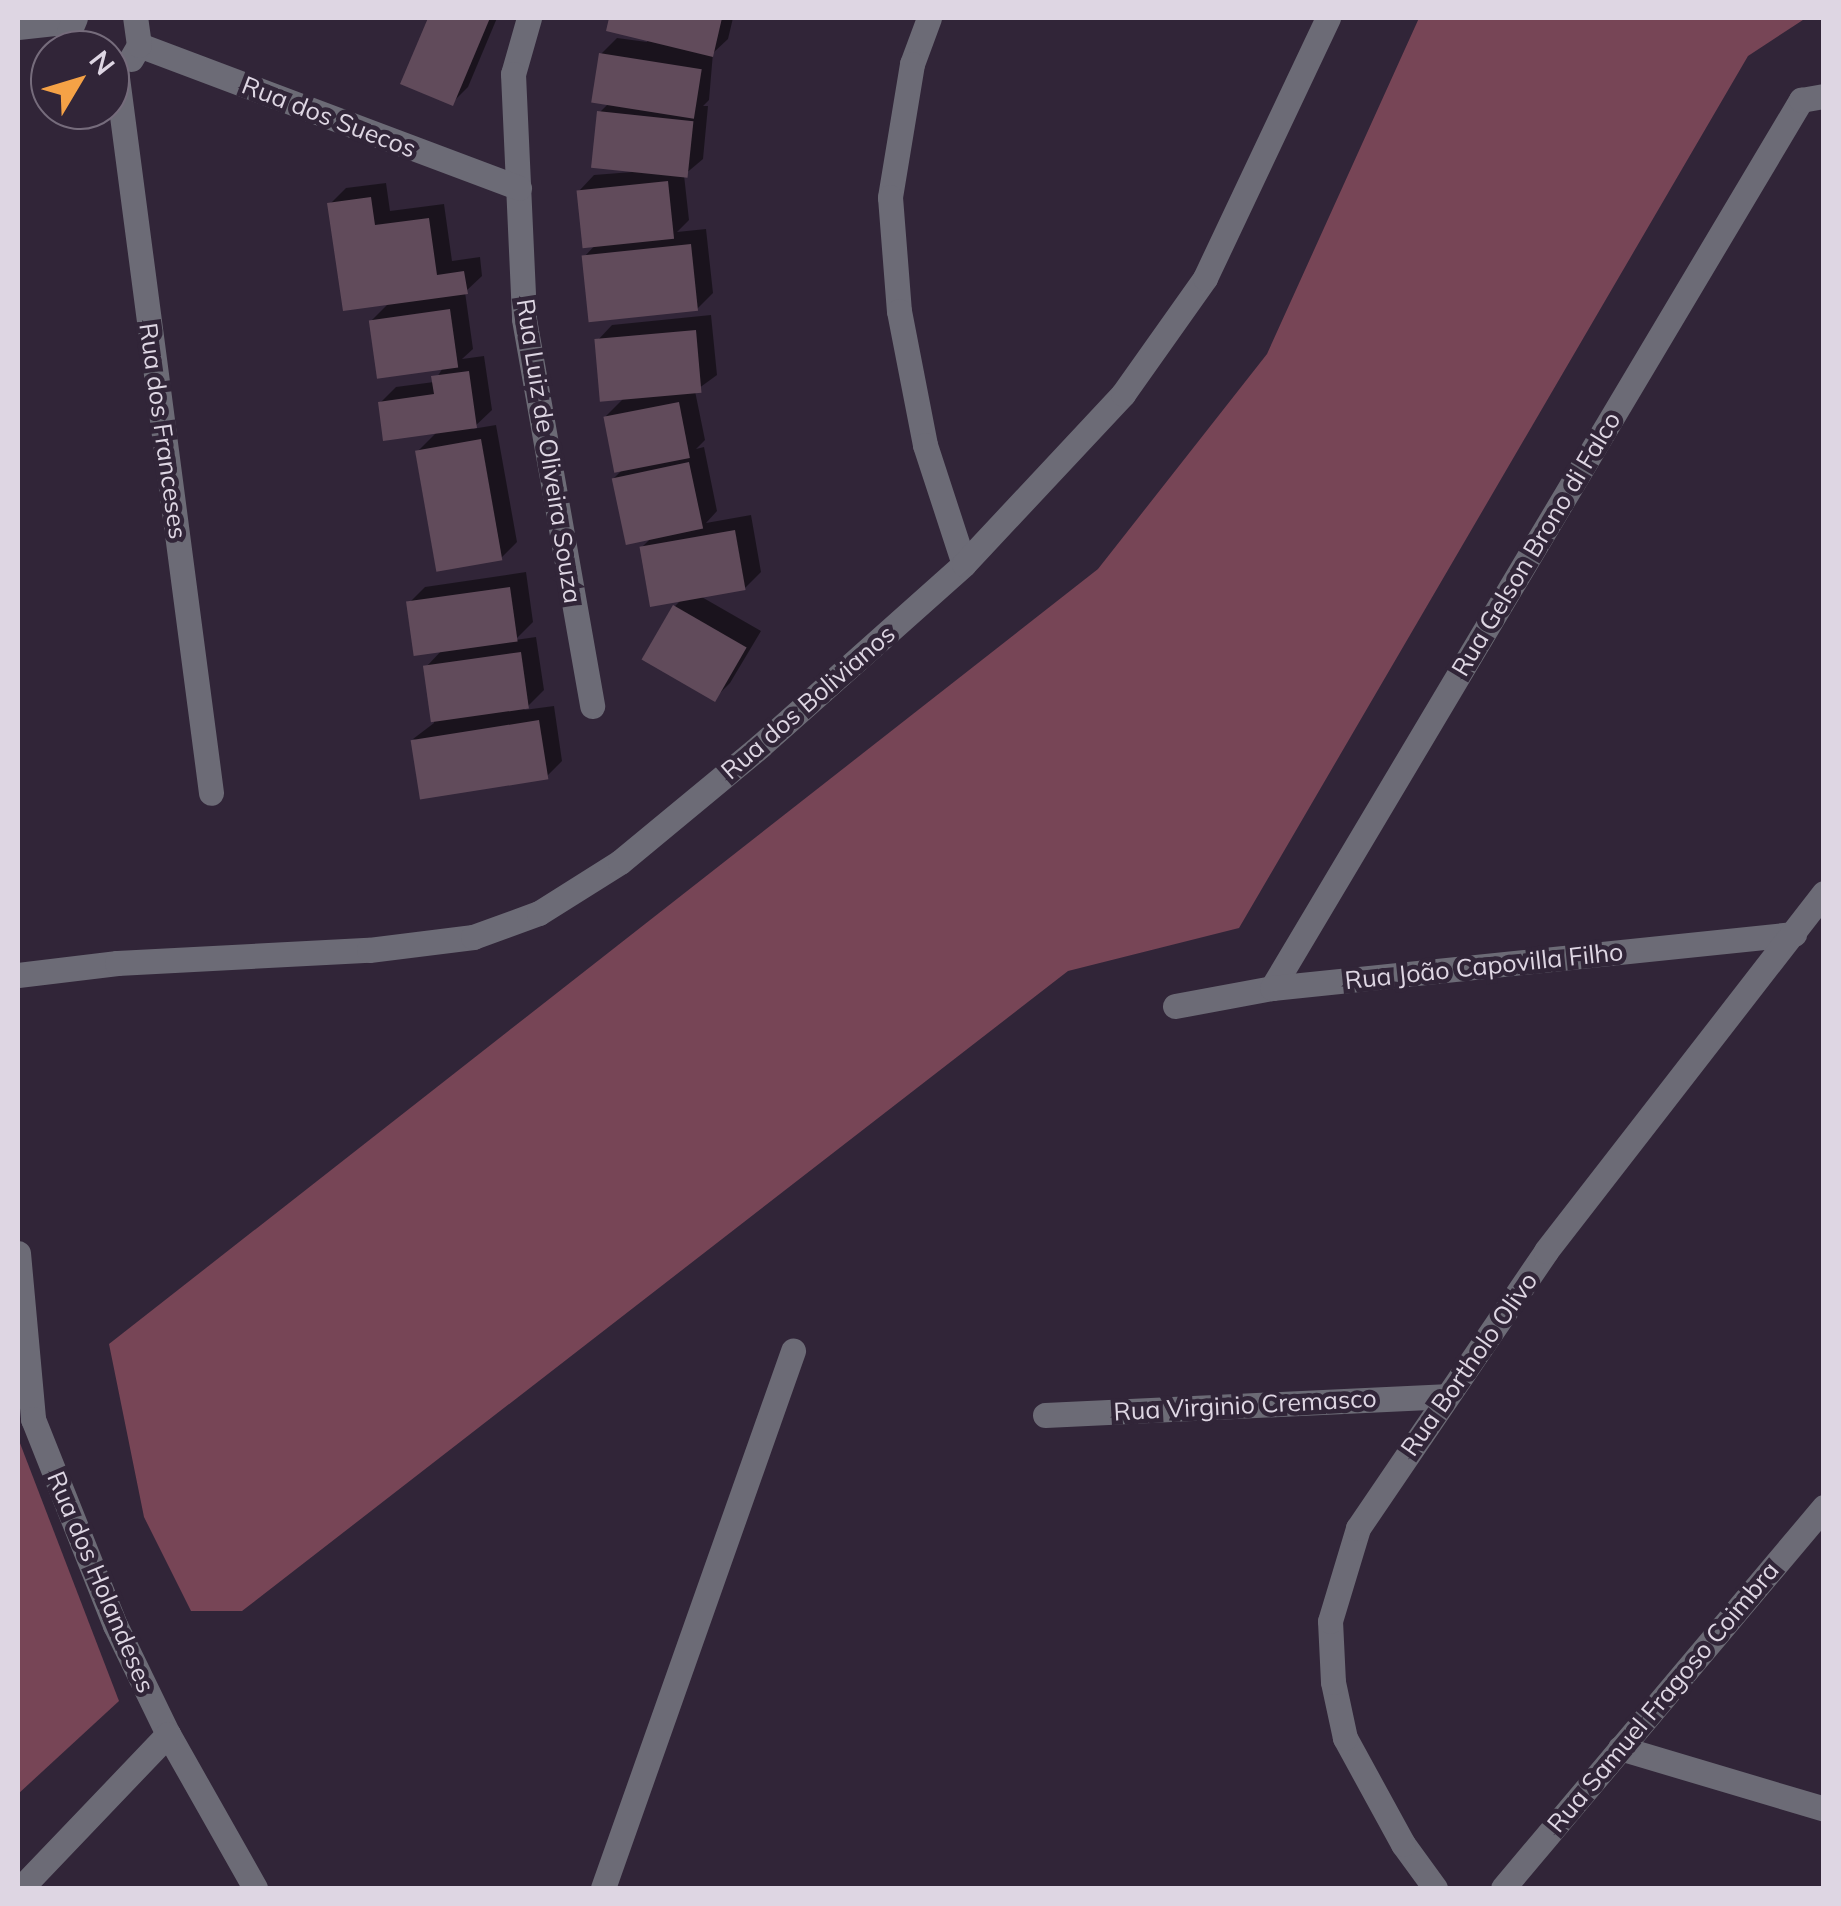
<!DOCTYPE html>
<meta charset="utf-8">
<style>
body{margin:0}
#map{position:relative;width:1841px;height:1906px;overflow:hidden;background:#312538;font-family:Mulish,sans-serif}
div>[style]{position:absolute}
.forest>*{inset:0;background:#774556}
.shadow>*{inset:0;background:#0007}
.building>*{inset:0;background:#614b5b;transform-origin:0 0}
.minor>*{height:25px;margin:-12.5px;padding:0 12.5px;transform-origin:12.5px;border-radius:12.5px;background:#6c6b76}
span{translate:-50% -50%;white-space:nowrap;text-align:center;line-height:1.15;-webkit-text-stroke:9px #312538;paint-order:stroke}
.street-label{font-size:25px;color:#ded6e3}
.frame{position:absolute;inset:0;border:20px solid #ded6e3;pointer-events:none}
.north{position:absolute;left:30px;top:30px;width:100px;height:100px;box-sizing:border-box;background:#312538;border:2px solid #766c7c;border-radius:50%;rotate:52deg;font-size:28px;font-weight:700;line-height:40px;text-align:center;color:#ded6e3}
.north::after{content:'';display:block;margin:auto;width:35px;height:45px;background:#f5a246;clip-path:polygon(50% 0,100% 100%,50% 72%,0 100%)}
</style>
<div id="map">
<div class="forest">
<div style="clip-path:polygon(1419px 18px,1806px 18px,1748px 56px,1239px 928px,1068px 971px,242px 1611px,191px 1611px,144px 1517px,109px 1344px,1098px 569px,1267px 354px)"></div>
<div style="clip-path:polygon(18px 1438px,119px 1701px,18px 1794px)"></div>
</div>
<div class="shadow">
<div style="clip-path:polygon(431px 18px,497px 18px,468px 87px,452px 103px,404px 83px)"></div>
<div style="clip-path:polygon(611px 18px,733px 18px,728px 39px,713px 53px,709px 100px,703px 106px,708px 106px,703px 159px,684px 175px,689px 220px,677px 232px,706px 229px,713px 293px,697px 309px,585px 256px,597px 243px,579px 191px,594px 175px,632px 172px,600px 112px,609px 103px,601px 54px,617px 38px,647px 42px,648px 39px,609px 29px)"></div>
<div style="clip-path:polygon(386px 183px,390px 211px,444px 204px,452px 261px,480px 257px,482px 276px,465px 292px,473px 349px,462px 359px,484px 356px,492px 410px,472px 429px,496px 425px,517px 542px,501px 558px,417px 452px,438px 431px,380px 403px,396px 387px,434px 382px,444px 366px,372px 320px,390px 302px,330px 204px,346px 188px)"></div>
<div style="clip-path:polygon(711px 315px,717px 375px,695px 391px,705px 440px,696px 449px,704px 447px,717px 511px,706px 523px,751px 515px,761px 572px,745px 588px,700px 596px,761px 631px,730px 683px,714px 699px,675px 606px,682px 599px,642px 547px,653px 536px,614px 478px,624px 468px,606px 416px,624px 398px,597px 341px,612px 325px)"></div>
<div style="clip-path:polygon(526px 572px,533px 622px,515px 640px,536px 637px,544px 690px,524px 710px,554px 706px,562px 761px,546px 777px,413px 739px,434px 723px,426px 667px,443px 649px,409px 603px,425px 587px)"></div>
</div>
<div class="building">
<div style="clip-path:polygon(428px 18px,490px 18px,453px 106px,400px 84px)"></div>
<div style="clip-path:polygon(609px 18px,722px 18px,713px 57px,606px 31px)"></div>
<div style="left:599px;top:53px;width:104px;height:50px;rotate:9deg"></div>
<div style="left:597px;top:111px;width:97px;height:57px;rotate:6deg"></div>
<div style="left:668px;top:181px;width:58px;height:92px;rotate:84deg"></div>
<div style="clip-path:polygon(371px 197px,375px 225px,429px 218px,437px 275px,464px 271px,468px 294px,343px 311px,327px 203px)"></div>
<div style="left:691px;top:244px;width:67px;height:110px;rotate:84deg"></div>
<div style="left:450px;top:309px;width:59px;height:82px;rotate:82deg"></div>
<div style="left:696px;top:330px;width:63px;height:102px;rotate:85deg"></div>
<div style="clip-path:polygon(469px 371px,477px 428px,383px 441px,378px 402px,434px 394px,431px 376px)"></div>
<div style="left:679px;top:402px;width:57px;height:77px;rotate:79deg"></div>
<div style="left:481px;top:439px;width:123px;height:67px;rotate:80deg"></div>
<div style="left:689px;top:462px;width:68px;height:79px;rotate:78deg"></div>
<div style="left:735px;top:530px;width:61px;height:97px;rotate:80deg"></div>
<div style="left:510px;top:587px;width:55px;height:105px;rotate:82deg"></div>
<div style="left:673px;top:605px;width:85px;height:63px;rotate:30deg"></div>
<div style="left:521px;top:652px;width:57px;height:99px;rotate:82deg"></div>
<div style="left:539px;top:720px;width:60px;height:130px;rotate:81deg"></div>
</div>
<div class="minor">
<div style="left:529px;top:18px;width:58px;rotate:105.9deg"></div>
<div style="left:513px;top:74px;width:245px;rotate:87.4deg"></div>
<div style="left:524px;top:319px;width:393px;rotate:80deg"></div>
<div style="left:929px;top:18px;width:49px;rotate:110.3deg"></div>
<div style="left:912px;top:64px;width:135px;rotate:99.4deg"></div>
<div style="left:890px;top:197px;width:114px;rotate:85.5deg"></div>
<div style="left:899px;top:311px;width:136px;rotate:79deg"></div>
<div style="left:925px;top:445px;width:125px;rotate:71.9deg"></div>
<div style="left:18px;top:27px;width:55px;rotate:-6.2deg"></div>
<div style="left:139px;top:45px;width:406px;rotate:20.6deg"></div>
<div style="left:73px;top:50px;width:18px;rotate:-103deg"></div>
<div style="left:69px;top:32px;width:15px;rotate:-67deg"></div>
<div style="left:131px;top:59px;width:16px;rotate:-60deg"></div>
<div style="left:139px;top:45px;width:27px;rotate:-98deg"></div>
<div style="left:116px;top:70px;width:729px;rotate:82.51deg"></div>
<div style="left:18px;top:975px;width:100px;rotate:-6.9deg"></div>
<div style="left:117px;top:963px;width:252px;rotate:-3deg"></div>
<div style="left:369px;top:950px;width:105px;rotate:-7.1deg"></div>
<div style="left:473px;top:937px;width:70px;rotate:-20deg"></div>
<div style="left:539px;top:913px;width:96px;rotate:-32.2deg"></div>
<div style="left:620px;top:862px;width:182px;rotate:-39.6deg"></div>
<div style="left:760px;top:746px;width:273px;rotate:-41.7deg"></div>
<div style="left:964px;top:564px;width:233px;rotate:-46.9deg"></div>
<div style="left:1123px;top:394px;width:142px;rotate:-54.7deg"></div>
<div style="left:1205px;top:278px;width:288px;rotate:-64.7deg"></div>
<div style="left:1272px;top:988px;width:1034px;rotate:-59.22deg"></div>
<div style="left:1801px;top:100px;width:23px;rotate:-10deg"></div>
<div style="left:1175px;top:1006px;width:99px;rotate:-10.5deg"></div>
<div style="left:1272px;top:988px;width:525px;rotate:-5.91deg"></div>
<div style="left:18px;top:1253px;width:167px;rotate:84.8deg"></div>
<div style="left:33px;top:1419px;width:222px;rotate:68.3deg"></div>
<div style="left:115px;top:1625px;width:121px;rotate:64.1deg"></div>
<div style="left:168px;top:1734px;width:177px;rotate:60.5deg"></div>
<div style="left:1045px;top:1415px;width:400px;rotate:-2.7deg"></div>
<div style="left:1620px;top:1748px;width:213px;rotate:16.6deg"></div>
<div style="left:21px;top:1888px;width:213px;rotate:-46.3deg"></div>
<div style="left:603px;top:1888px;width:570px;rotate:-70.52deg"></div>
<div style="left:1435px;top:1888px;width:54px;rotate:-126deg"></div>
<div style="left:1403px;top:1844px;width:121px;rotate:-118.7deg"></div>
<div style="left:1345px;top:1738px;width:57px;rotate:-102.1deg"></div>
<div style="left:1333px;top:1682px;width:61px;rotate:-92.8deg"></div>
<div style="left:1330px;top:1621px;width:97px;rotate:-73.2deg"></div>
<div style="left:1358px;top:1528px;width:335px;rotate:-55.8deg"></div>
<div style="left:1546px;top:1251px;width:453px;rotate:-52.2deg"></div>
<div style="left:1503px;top:1888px;width:498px;rotate:-49.9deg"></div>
</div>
<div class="street-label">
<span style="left:329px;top:117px;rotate:21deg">Rua dos Suecos</span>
<span style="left:163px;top:431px;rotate:82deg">Rua dos Franceses</span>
<span style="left:549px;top:451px;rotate:81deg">Rua Luiz de Oliveira Souza</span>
<span style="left:1536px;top:544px;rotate:-59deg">Rua Gelson Brono di Falco</span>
<span style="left:808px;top:702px;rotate:-41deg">Rua dos Bolivianos</span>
<span style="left:1484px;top:966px;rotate:-6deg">Rua João Capovilla Filho</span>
<span style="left:1469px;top:1364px;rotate:-55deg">Rua Bortholo Olivo</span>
<span style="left:1245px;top:1405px;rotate:-3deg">Rua Virginio Cremasco</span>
<span style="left:101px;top:1582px;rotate:67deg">Rua dos Holandeses</span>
<span style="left:1663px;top:1697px;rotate:-50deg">Rua Samuel Fragoso Coimbra</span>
</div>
<div class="frame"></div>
<div class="north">N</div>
</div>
